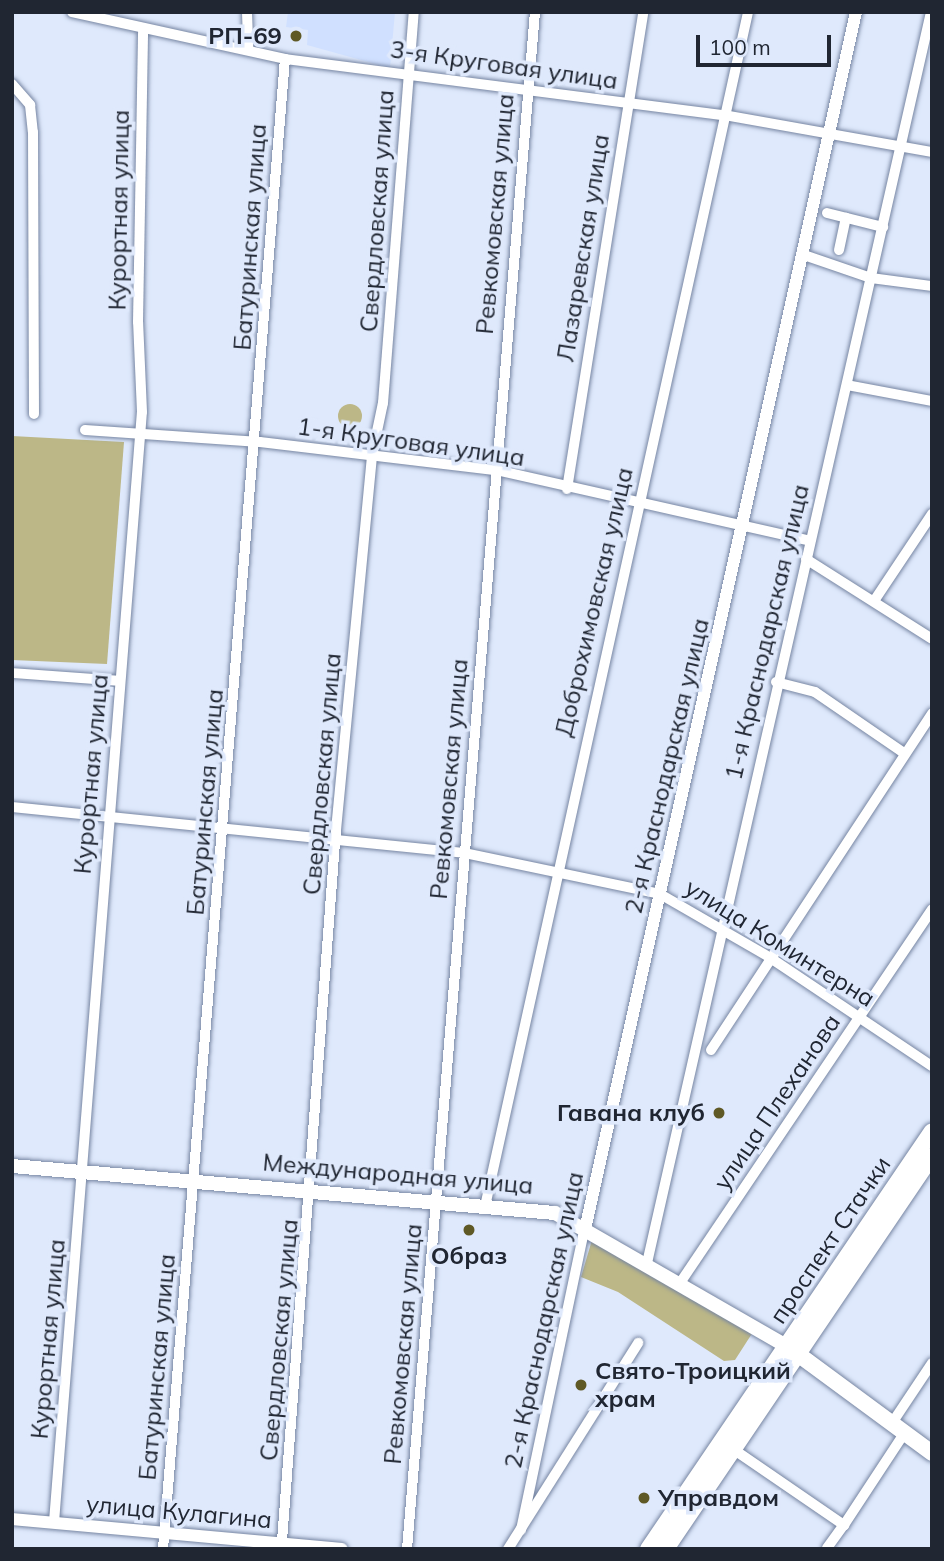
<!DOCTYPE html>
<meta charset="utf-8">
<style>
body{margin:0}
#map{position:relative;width:944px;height:1561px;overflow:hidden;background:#dfe9fc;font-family:Mulish,sans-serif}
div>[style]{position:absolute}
.built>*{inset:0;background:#d0e0ff}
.green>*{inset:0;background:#bcb787}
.round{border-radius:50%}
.roads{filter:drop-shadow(0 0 2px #7685a2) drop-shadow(0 0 2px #7685a2)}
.minor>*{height:10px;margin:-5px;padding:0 5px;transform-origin:5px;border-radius:5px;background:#fff}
.tertiary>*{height:12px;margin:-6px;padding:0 6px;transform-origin:6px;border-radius:6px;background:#fff}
.secondary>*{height:14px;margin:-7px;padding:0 7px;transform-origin:7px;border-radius:7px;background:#fff}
.primary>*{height:16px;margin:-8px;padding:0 8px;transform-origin:8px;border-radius:8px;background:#fff}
.dots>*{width:19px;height:19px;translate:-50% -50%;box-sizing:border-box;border:4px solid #dfe9fc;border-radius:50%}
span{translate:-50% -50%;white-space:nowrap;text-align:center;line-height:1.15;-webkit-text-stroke:7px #dfe9fc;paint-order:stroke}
.poi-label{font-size:24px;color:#202632;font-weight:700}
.right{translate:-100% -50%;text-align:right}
.left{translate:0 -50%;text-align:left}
.street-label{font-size:24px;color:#202632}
.frame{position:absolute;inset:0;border:14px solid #202632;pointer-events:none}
.scale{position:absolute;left:696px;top:35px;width:135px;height:32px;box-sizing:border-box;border:4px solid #202632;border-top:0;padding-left:9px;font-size:21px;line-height:24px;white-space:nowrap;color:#202632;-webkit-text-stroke:5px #dfe9fc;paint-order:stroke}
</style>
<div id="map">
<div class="built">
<div style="clip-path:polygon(288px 12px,395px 12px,390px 68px,307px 45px,308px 30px,286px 27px)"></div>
</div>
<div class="green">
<div class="round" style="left:338px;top:404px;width:24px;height:24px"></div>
<div style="clip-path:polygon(12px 436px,124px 442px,107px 664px,12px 660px)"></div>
<div style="clip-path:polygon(592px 1240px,753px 1332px,735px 1360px,724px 1361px,618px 1292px,581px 1277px)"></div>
</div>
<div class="roads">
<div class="minor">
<div style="left:72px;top:12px;width:218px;rotate:12.4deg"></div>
<div style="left:285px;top:59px;width:443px;rotate:7.3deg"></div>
<div style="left:724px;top:115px;width:211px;rotate:10.1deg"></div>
<div style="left:247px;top:12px;width:36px;rotate:88deg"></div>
<div style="left:12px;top:84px;width:28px;rotate:49deg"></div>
<div style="left:30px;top:105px;width:27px;rotate:84deg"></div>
<div style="left:33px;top:132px;width:282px;rotate:89.8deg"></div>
<div style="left:827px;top:213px;width:58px;rotate:14deg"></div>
<div style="left:839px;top:250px;width:33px;rotate:-78deg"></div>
<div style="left:801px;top:254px;width:74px;rotate:18.9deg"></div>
<div style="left:871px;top:278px;width:62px;rotate:7.5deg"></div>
<div style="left:847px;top:385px;width:86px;rotate:10.7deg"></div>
<div style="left:85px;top:430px;width:175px;rotate:3.9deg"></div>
<div style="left:260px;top:442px;width:238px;rotate:6.8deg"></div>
<div style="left:496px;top:470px;width:322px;rotate:12.7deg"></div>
<div style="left:567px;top:489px;width:483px;rotate:-80.9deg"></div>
<div style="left:806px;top:559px;width:149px;rotate:32.4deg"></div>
<div style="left:874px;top:601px;width:105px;rotate:-56.3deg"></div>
<div style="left:12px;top:673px;width:108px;rotate:4.2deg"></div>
<div style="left:776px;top:682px;width:40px;rotate:14.4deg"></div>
<div style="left:815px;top:692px;width:108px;rotate:34.4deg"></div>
<div style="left:12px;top:807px;width:454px;rotate:5.8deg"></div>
<div style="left:464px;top:853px;width:200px;rotate:11.8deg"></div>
<div style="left:660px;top:894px;width:126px;rotate:30deg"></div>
<div style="left:769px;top:957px;width:196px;rotate:33.8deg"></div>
<div style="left:711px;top:1050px;width:403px;rotate:-56.7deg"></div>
<div style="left:486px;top:1202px;width:1219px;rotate:-77.58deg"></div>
<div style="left:647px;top:1263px;width:1283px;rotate:-77.21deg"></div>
<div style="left:680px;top:1283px;width:451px;rotate:-56deg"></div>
<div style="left:892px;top:1423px;width:72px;rotate:-56.3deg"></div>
<div style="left:733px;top:1449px;width:135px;rotate:34.4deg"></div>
<div style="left:844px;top:1525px;width:111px;rotate:-56.7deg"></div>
<div style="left:54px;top:1522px;width:1113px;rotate:-85.47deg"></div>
<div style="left:142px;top:412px;width:90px;rotate:-92.5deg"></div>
<div style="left:138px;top:322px;width:294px;rotate:-89deg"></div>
<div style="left:521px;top:1530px;width:311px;rotate:-78.1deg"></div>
<div style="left:282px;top:1541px;width:713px;rotate:-85.66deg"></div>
<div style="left:336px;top:830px;width:377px;rotate:-84.5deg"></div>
<div style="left:372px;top:455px;width:53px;rotate:-78.1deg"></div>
<div style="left:383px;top:403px;width:392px;rotate:-85.5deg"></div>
<div style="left:827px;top:1548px;width:29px;rotate:-54deg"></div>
<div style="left:163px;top:1549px;width:1495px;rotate:-85.32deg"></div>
<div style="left:407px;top:1549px;width:1542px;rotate:-85.24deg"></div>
<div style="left:508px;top:1549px;width:244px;rotate:-57.7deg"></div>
</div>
<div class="tertiary">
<div style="left:586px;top:1225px;width:1243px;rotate:-77.45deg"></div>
<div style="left:12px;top:1519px;width:331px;rotate:5.2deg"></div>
</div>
<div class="secondary">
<div style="left:12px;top:1166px;width:545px;rotate:4.95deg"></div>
<div style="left:555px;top:1213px;width:267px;rotate:29.9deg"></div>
</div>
<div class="primary">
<div style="left:791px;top:1349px;width:175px;rotate:36.4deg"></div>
<div style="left:648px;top:1549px;width:505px;rotate:-55.81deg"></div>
<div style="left:666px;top:1549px;width:475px;rotate:-55.9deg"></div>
</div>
</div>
<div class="dots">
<div style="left:296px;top:36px;background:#5f5925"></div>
<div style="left:719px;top:1113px;background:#5f5925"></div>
<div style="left:469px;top:1230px;background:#5f5925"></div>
<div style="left:581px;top:1385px;background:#5f5925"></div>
<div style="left:644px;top:1498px;background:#5f5925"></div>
</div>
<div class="poi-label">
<span class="right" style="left:282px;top:36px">РП-69</span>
<span class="right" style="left:705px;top:1113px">Гавана клуб</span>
<span style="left:469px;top:1256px">Образ</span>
<span class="left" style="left:595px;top:1385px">Свято-Троицкий<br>храм</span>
<span class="left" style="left:658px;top:1498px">Управдом</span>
</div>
<div class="street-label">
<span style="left:504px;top:65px;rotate:8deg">3-я Круговая улица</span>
<span style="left:119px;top:210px;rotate:-89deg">Курортная улица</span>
<span style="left:377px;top:211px;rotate:-86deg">Свердловская улица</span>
<span style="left:495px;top:214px;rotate:-85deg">Ревкомовская улица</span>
<span style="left:250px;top:237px;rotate:-86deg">Батуринская улица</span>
<span style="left:583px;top:248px;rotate:-81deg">Лазаревская улица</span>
<span style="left:411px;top:442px;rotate:8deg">1-я Круговая улица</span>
<span style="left:594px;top:602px;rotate:-77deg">Доброхимовская улица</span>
<span style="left:767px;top:632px;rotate:-77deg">1-я Краснодарская улица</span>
<span style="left:667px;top:766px;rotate:-77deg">2-я Краснодарская улица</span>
<span style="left:91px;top:774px;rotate:-85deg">Курортная улица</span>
<span style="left:322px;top:774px;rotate:-85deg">Свердловская улица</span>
<span style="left:449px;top:779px;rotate:-85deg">Ревкомовская улица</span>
<span style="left:205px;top:802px;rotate:-85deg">Батуринская улица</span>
<span style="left:780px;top:943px;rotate:32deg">улица Коминтерна</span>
<span style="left:777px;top:1102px;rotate:-56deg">улица Плеханова</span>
<span style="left:398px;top:1174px;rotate:5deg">Международная улица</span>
<span style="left:830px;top:1240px;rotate:-56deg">проспект Стачки</span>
<span style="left:544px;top:1320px;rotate:-78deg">2-я Краснодарская улица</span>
<span style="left:48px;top:1339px;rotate:-85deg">Курортная улица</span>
<span style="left:279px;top:1340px;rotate:-85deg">Свердловская улица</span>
<span style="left:403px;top:1344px;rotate:-85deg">Ревкомовская улица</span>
<span style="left:157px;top:1367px;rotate:-85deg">Батуринская улица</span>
<span style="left:179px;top:1512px;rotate:5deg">улица Кулагина</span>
</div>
<div class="frame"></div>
<div class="scale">100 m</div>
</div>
